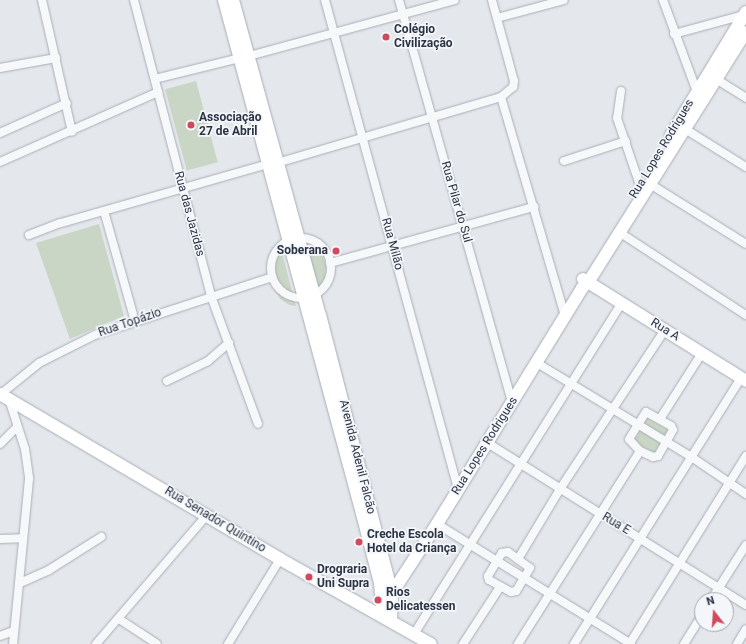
<!DOCTYPE html>
<meta charset="utf-8">
<style>
body{margin:0}
#map{position:relative;width:746px;height:644px;overflow:hidden;background:#e4e7ec;font-family:Roboto,sans-serif}
div>[style]{position:absolute}
.green>*{inset:0;background:#c9d6c5;transform-origin:0 0}
.roads{filter:drop-shadow(0 0 1px #a9aeb7) drop-shadow(0 0 1px #a9aeb7)}
.street>*{height:8px;margin:-4px;padding:0 4px;transform-origin:4px;border-radius:4px;background:#f7f8fa}
.street>.ring{margin:-4px;padding:0;box-sizing:content-box;background:none;border:8px solid #f7f8fa;border-radius:50%}
.secondary>*{height:12px;margin:-6px;padding:0 6px;transform-origin:6px;border-radius:6px;background:#fff}
.dots>*{width:11px;height:11px;translate:-50% -50%;box-sizing:border-box;border:2px solid #f4f6f9;border-radius:50%}
span{translate:-50% -50%;white-space:nowrap;text-align:center;line-height:1.15;-webkit-text-stroke:3.5px #f4f6f9;paint-order:stroke}
.poi-label{font-size:12px;color:#2b3445;font-weight:700}
.left{translate:0 -50%;text-align:left}
.right{translate:-100% -50%;text-align:right}
.street-label{font-size:12px;color:#2b3445}
.north{position:absolute;left:694px;top:592px;width:40px;height:40px;box-sizing:border-box;background:#f4f6f9;border:1px solid #a4a8b1;border-radius:50%;rotate:343deg;font-size:11px;font-weight:700;line-height:16px;text-align:center;color:#2b3445}
.north::after{content:'';display:block;margin:auto;width:14px;height:18px;background:#d1495b;clip-path:polygon(50% 0,100% 100%,50% 72%,0 100%)}
</style>
<div id="map">
<div class="green">
<div style="left:196px;top:81px;width:84px;height:32px;rotate:75deg"></div>
<div style="clip-path:polygon(99px 224px,124px 316px,70px 339px,36px 243px)"></div>
<div style="clip-path:polygon(302px 241px,321px 252px,326px 265px,324px 289px,318px 299px)"></div>
<div style="clip-path:polygon(281px 249px,296px 306px,289px 305px,280px 299px,269px 280px,272px 265px)"></div>
<div style="left:647px;top:418px;width:28px;height:27px;rotate:30deg"></div>
</div>
<div class="roads">
<div class="street">
<div style="left:42px;top:0;width:135px;rotate:77.2deg"></div>
<div style="left:134px;top:0;width:306px;rotate:75.4deg"></div>
<div style="left:211px;top:296px;width:136px;rotate:69.8deg"></div>
<div style="left:325px;top:0;width:507px;rotate:74.78deg"></div>
<div style="left:399px;top:0;width:419px;rotate:74.3deg"></div>
<div style="left:663px;top:0;width:98px;rotate:69.7deg"></div>
<div style="left:697px;top:92px;width:2px;rotate:27deg"></div>
<div style="left:497px;top:18px;width:69px;rotate:-15deg"></div>
<div style="left:674px;top:34px;width:73px;rotate:-15.2deg"></div>
<div style="left:249px;top:56px;width:213px;rotate:-15.2deg"></div>
<div style="left:0;top:68px;width:57px;rotate:-10.1deg"></div>
<div style="left:155px;top:79px;width:88px;rotate:-13.9deg"></div>
<div style="left:716px;top:79px;width:36px;rotate:32deg"></div>
<div style="left:621px;top:91px;width:27px;rotate:98deg"></div>
<div style="left:617px;top:118px;width:71px;rotate:71.1deg"></div>
<div style="left:501px;top:97px;width:228px;rotate:73.7deg"></div>
<div style="left:685px;top:129px;width:72px;rotate:31.9deg"></div>
<div style="left:0;top:133px;width:73px;rotate:-24.1deg"></div>
<div style="left:564px;top:161px;width:65px;rotate:-17.9deg"></div>
<div style="left:0;top:162px;width:173px;rotate:-23.9deg"></div>
<div style="left:277px;top:163px;width:234px;rotate:-16.4deg"></div>
<div style="left:501px;top:97px;width:16px;rotate:-40deg"></div>
<div style="left:513px;top:87px;width:6px;rotate:-81deg"></div>
<div style="left:514px;top:81px;width:84px;rotate:-105.2deg"></div>
<div style="left:650px;top:184px;width:113px;rotate:32deg"></div>
<div style="left:104px;top:211px;width:114px;rotate:74.3deg"></div>
<div style="left:619px;top:232px;width:152px;rotate:33.2deg"></div>
<div style="left:29px;top:235px;width:34px;rotate:-21deg"></div>
<div style="left:61px;top:223px;width:215px;rotate:-15.9deg"></div>
<div class="ring" style="left:271px;top:238px;width:52px;height:52px"></div>
<div style="left:330px;top:263px;width:212px;rotate:-15.4deg"></div>
<div style="left:537px;top:363px;width:179px;rotate:31.3deg"></div>
<div style="left:690px;top:456px;width:68px;rotate:34.2deg"></div>
<div style="left:167px;top:381px;width:46px;rotate:-26deg"></div>
<div style="left:208px;top:361px;width:28px;rotate:-41deg"></div>
<div style="left:1px;top:394px;width:49px;rotate:-39.2deg"></div>
<div style="left:39px;top:363px;width:63px;rotate:-26.6deg"></div>
<div style="left:95px;top:335px;width:186px;rotate:-18.1deg"></div>
<div style="left:9px;top:399px;width:52px;rotate:72.3deg"></div>
<div style="left:25px;top:449px;width:30px;rotate:82deg"></div>
<div style="left:29px;top:479px;width:166px;rotate:95.5deg"></div>
<div style="left:646px;top:412px;width:29px;rotate:29deg"></div>
<div style="left:671px;top:426px;width:4px;rotate:63deg"></div>
<div style="left:673px;top:430px;width:30px;rotate:120deg"></div>
<div style="left:658px;top:456px;width:5px;rotate:169deg"></div>
<div style="left:653px;top:457px;width:14px;rotate:-155deg"></div>
<div style="left:640px;top:451px;width:16px;rotate:-133deg"></div>
<div style="left:629px;top:439px;width:32px;rotate:-58deg"></div>
<div style="left:660px;top:419px;width:78px;rotate:-57.5deg"></div>
<div style="left:486px;top:442px;width:307px;rotate:32.1deg"></div>
<div style="left:0;top:444px;width:24px;rotate:-45deg"></div>
<div style="left:437px;top:524px;width:228px;rotate:31.7deg"></div>
<div style="left:0;top:539px;width:23px;rotate:-2deg"></div>
<div style="left:508px;top:552px;width:27px;rotate:36deg"></div>
<div style="left:530px;top:568px;width:27px;rotate:121deg"></div>
<div style="left:516px;top:591px;width:5px;rotate:169deg"></div>
<div style="left:511px;top:592px;width:25px;rotate:-151deg"></div>
<div style="left:489px;top:580px;width:4px;rotate:-104deg"></div>
<div style="left:488px;top:576px;width:27px;rotate:-59deg"></div>
<div style="left:502px;top:553px;width:6px;rotate:-9deg"></div>
<div style="left:518px;top:559px;width:82px;rotate:-59deg"></div>
<div style="left:560px;top:489px;width:191px;rotate:-56.6deg"></div>
<div style="left:20px;top:583px;width:32px;rotate:-24deg"></div>
<div style="left:49px;top:570px;width:62px;rotate:-32.4deg"></div>
<div style="left:711px;top:600px;width:65px;rotate:-57.5deg"></div>
<div style="left:119px;top:619px;width:45px;rotate:33.3deg"></div>
<div style="left:414px;top:634px;width:391px;rotate:-57.9deg"></div>
<div style="left:0;top:636px;width:15px;rotate:-20deg"></div>
<div style="left:630px;top:643px;width:220px;rotate:-58.2deg"></div>
<div style="left:96px;top:644px;width:170px;rotate:-49.3deg"></div>
<div style="left:228px;top:644px;width:100px;rotate:-58.5deg"></div>
<div style="left:463px;top:644px;width:68px;rotate:-57deg"></div>
<div style="left:518px;top:644px;width:228px;rotate:-57.7deg"></div>
<div style="left:574px;top:644px;width:314px;rotate:-57.9deg"></div>
<div style="left:684px;top:644px;width:34px;rotate:-58deg"></div>
<div style="left:737px;top:644px;width:17px;rotate:-59deg"></div>
</div>
<div class="secondary">
<div style="left:224px;top:0;width:524px;rotate:74.96deg"></div>
<div style="left:360px;top:506px;width:80px;rotate:75.4deg"></div>
<div style="left:380px;top:583px;width:33px;rotate:85deg"></div>
<div style="left:233px;top:0;width:327px;rotate:74.6deg"></div>
<div style="left:320px;top:315px;width:287px;rotate:75.5deg"></div>
<div style="left:392px;top:593px;width:27px;rotate:92deg"></div>
<div style="left:671px;top:135px;width:144px;rotate:-58.6deg"></div>
<div style="left:583px;top:279px;width:192px;rotate:32deg"></div>
<div style="left:0;top:394px;width:325px;rotate:30.5deg"></div>
<div style="left:280px;top:559px;width:173px;rotate:29.4deg"></div>
<div style="left:382px;top:601px;width:13px;rotate:-39deg"></div>
<div style="left:392px;top:593px;width:82px;rotate:-56.9deg"></div>
<div style="left:437px;top:524px;width:277px;rotate:-58.4deg"></div>
<div style="left:582px;top:288px;width:10px;rotate:-45deg"></div>
<div style="left:589px;top:281px;width:294px;rotate:-57.8deg"></div>
</div>
</div>
<div class="dots">
<div style="left:386px;top:37px;background:#d1495b"></div>
<div style="left:191px;top:125px;background:#d1495b"></div>
<div style="left:336px;top:251px;background:#d1495b"></div>
<div style="left:359px;top:542px;background:#d1495b"></div>
<div style="left:309px;top:577px;background:#d1495b"></div>
<div style="left:378px;top:600px;background:#d1495b"></div>
</div>
<div class="poi-label">
<span class="left" style="left:394px;top:37px">Colégio<br>Civilização</span>
<span class="left" style="left:199px;top:125px">Associação<br>27 de Abril</span>
<span class="right" style="left:328px;top:251px">Soberana</span>
<span class="left" style="left:367px;top:542px">Creche Escola<br>Hotel da Criança</span>
<span class="left" style="left:317px;top:577px">Drograria<br>Uni Supra</span>
<span class="left" style="left:386px;top:600px">Rios<br>Delicatessen</span>
</div>
<div class="street-label">
<span style="left:662px;top:149px;rotate:-59deg">Rua Lopes Rodrigues</span>
<span style="left:456px;top:202px;rotate:74deg">Rua Pilar do Sul</span>
<span style="left:189px;top:214px;rotate:75deg">Rua das Jazidas</span>
<span style="left:392px;top:244px;rotate:75deg">Rua Milão</span>
<span style="left:130px;top:323px;rotate:-19deg">Rua Topázio</span>
<span style="left:665px;top:330px;rotate:32deg">Rua A</span>
<span style="left:485px;top:446px;rotate:-58deg">Rua Lopes Rodrigues</span>
<span style="left:357px;top:457px;rotate:76deg">Avenida Adenil Falcão</span>
<span style="left:215px;top:520px;rotate:31deg">Rua Senador Quintino</span>
<span style="left:616px;top:524px;rotate:31deg">Rua E</span>
</div>
<div class="north">N</div>
</div>
